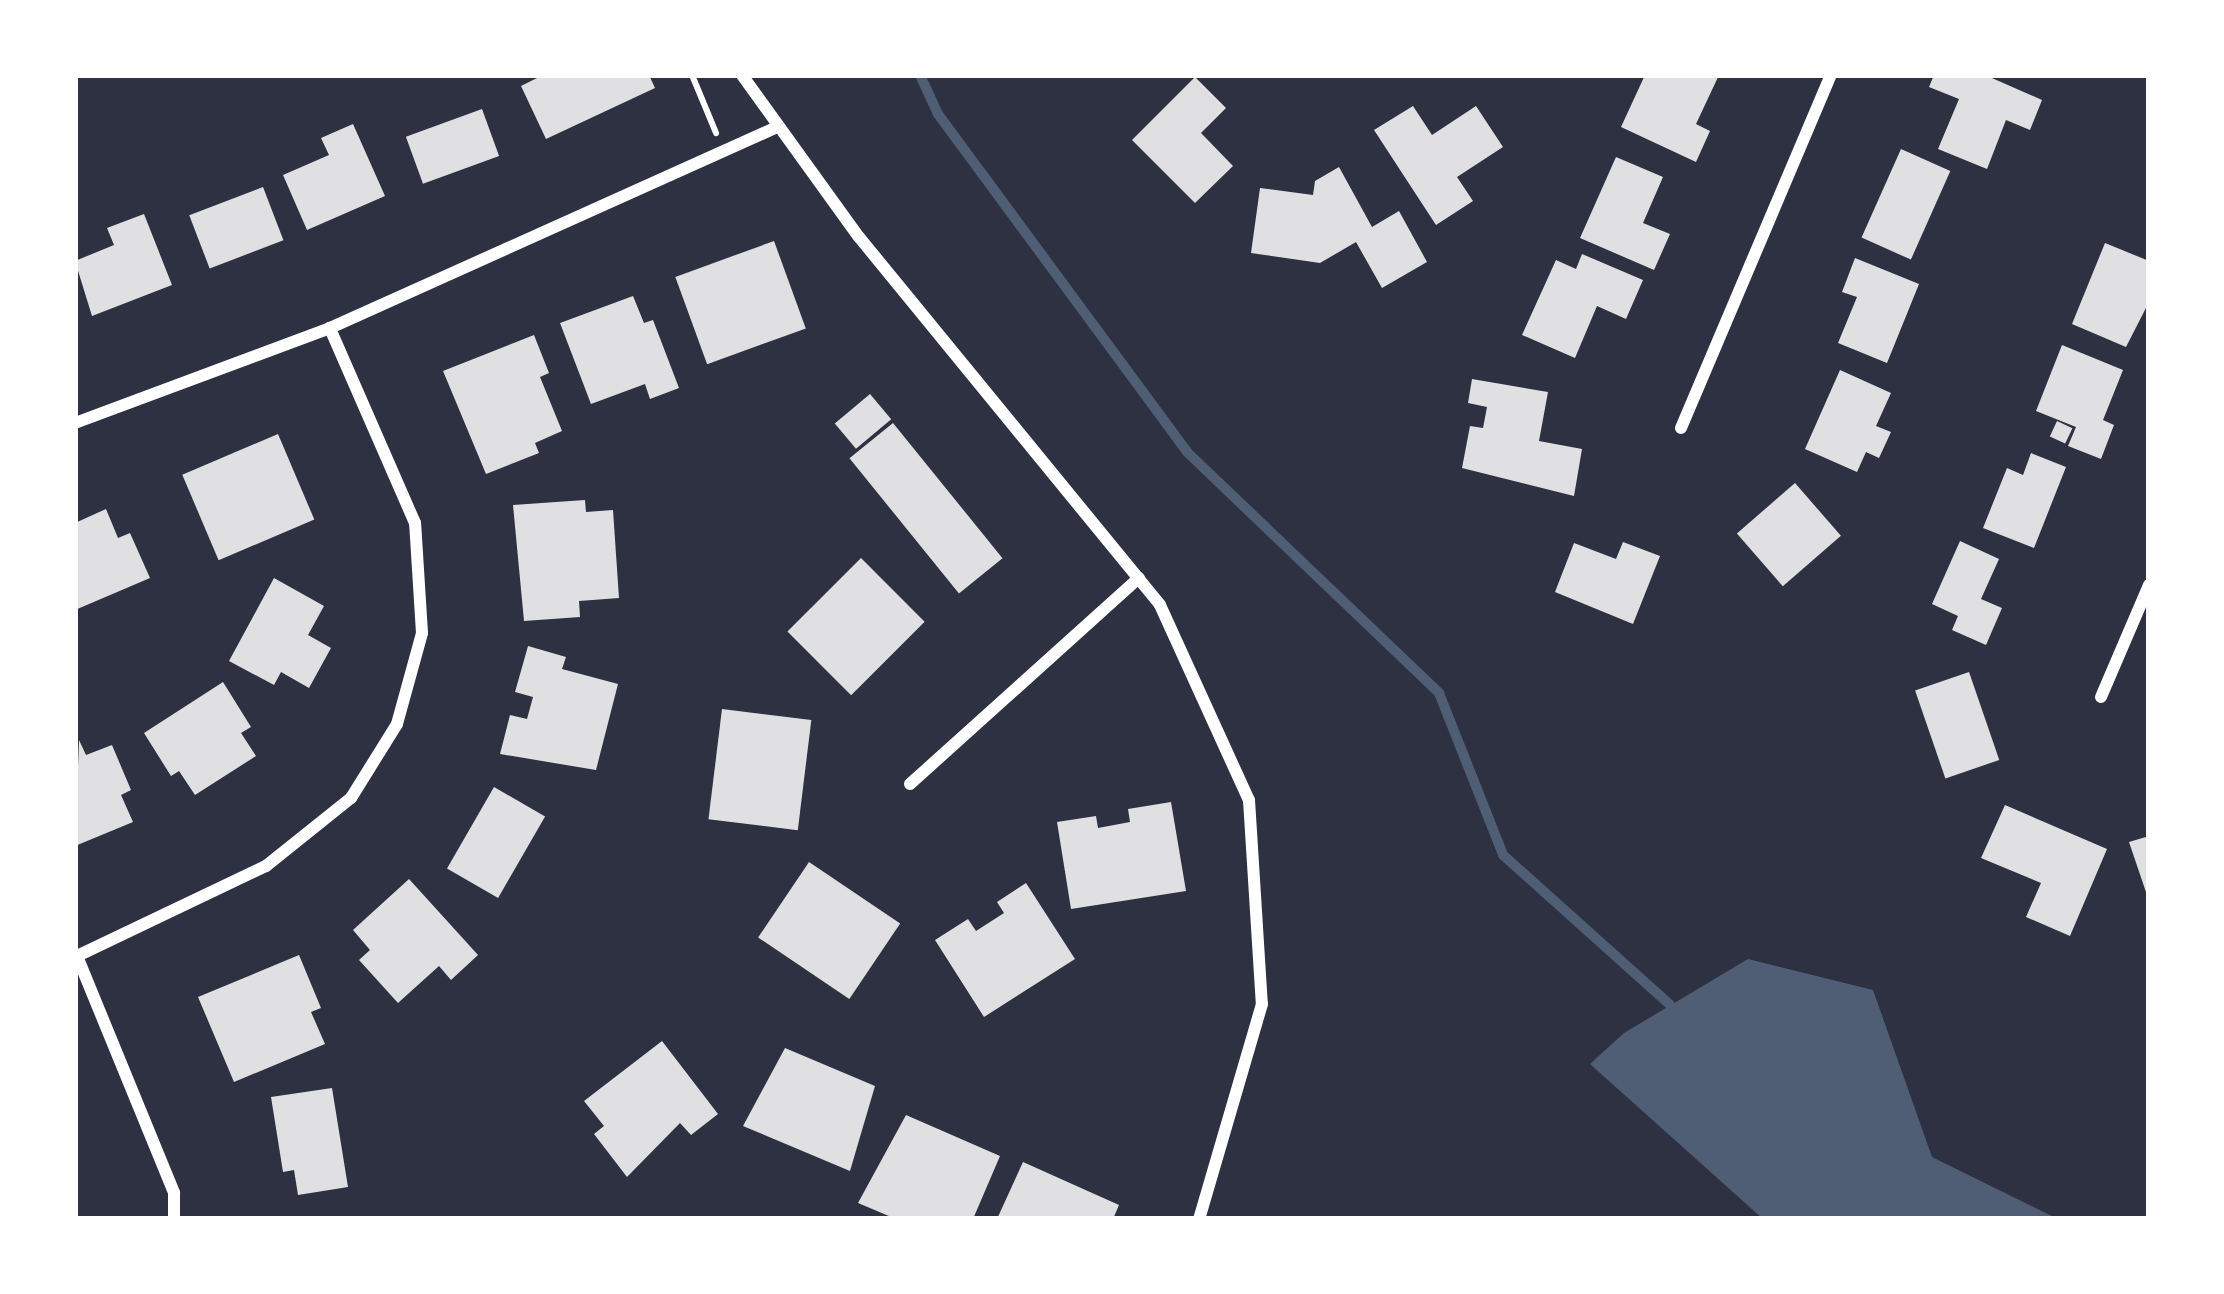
<!DOCTYPE html>
<style>
body{margin:0}
#map{position:relative;width:2224px;height:1294px;overflow:hidden;background:#2d3142;font-family:"PT Sans",sans-serif}
div>[style]{position:absolute}
.water>*{inset:0;background:#4f5d75}
.stream>*{height:10px;margin:-5px;padding:0 5px;transform-origin:5px;border-radius:5px;background:#4f5d75}
.building>*{inset:0;background:#e0e0e3;transform-origin:0 0}
.path>*{height:6px;margin:-3px;padding:0 3px;transform-origin:3px;border-radius:3px;background:#fff}
.minor>*{height:12px;margin:-6px;padding:0 6px;transform-origin:6px;border-radius:6px;background:#fff}
span{translate:-50% -50%;white-space:nowrap;text-align:center;line-height:1.15;-webkit-text-stroke:12px #fff;paint-order:stroke}
.frame{position:absolute;inset:0;border:78px solid #fff;pointer-events:none}
</style>
<div id="map">
<div class="water">
<div style="clip-path:polygon(1748px 959px,1873px 990px,1932px 1157px,2058px 1219px,1763px 1219px,1590px 1064px,1624px 1033px)"></div>
</div>
<div class="stream">
<div style="left:920px;top:75px;width:43px;rotate:65.2deg"></div>
<div style="left:938px;top:114px;width:420px;rotate:53.6deg"></div>
<div style="left:1187px;top:452px;width:349px;rotate:43.7deg"></div>
<div style="left:1439px;top:693px;width:174px;rotate:68.4deg"></div>
<div style="left:1503px;top:855px;width:224px;rotate:41.9deg"></div>
</div>
<div class="building">
<div style="clip-path:polygon(543px 75px,649px 75px,655px 88px,546px 139px,521px 86px)"></div>
<div style="clip-path:polygon(1645px 75px,1719px 75px,1696px 124px,1710px 131px,1696px 162px,1621px 127px)"></div>
<div style="clip-path:polygon(1934px 75px,1985px 75px,2042px 100px,2030px 130px,2006px 120px,1987px 169px,1938px 149px,1959px 99px,1929px 87px)"></div>
<div style="clip-path:polygon(1195px 77px,1226px 108px,1201px 133px,1233px 166px,1195px 203px,1132px 140px)"></div>
<div style="clip-path:polygon(1413px 106px,1432px 135px,1476px 106px,1503px 147px,1457px 177px,1473px 201px,1436px 225px,1374px 130px)"></div>
<div style="left:482px;top:109px;width:50px;height:81px;rotate:70deg"></div>
<div style="clip-path:polygon(353px 124px,385px 196px,307px 230px,283px 175px,329px 155px,321px 138px)"></div>
<div style="left:1901px;top:149px;width:54px;height:97px;rotate:24deg"></div>
<div style="clip-path:polygon(1616px 157px,1663px 177px,1643px 223px,1670px 234px,1654px 270px,1580px 238px)"></div>
<div style="clip-path:polygon(1339px 167px,1372px 227px,1399px 211px,1427px 262px,1382px 288px,1356px 242px,1320px 263px,1251px 253px,1260px 188px,1313px 195px,1315px 181px)"></div>
<div style="left:263px;top:187px;width:57px;height:79px;rotate:69deg"></div>
<div style="clip-path:polygon(144px 214px,172px 285px,92px 316px,75px 261px,114px 245px,107px 228px)"></div>
<div style="left:774px;top:241px;width:93px;height:105px;rotate:70deg"></div>
<div style="clip-path:polygon(2105px 243px,2149px 261px,2149px 302px,2126px 347px,2072px 324px)"></div>
<div style="clip-path:polygon(1582px 254px,1643px 280px,1626px 319px,1597px 306px,1575px 358px,1522px 335px,1556px 260px,1576px 269px)"></div>
<div style="clip-path:polygon(1855px 258px,1919px 284px,1887px 363px,1838px 343px,1857px 297px,1842px 292px)"></div>
<div style="clip-path:polygon(633px 296px,644px 323px,653px 320px,679px 388px,650px 399px,645px 384px,591px 404px,560px 323px)"></div>
<div style="clip-path:polygon(534px 335px,549px 373px,540px 377px,562px 431px,535px 443px,539px 453px,486px 474px,443px 371px)"></div>
<div style="clip-path:polygon(2062px 345px,2123px 370px,2103px 420px,2114px 425px,2101px 459px,2068px 446px,2076px 427px,2036px 411px)"></div>
<div style="clip-path:polygon(1840px 370px,1891px 393px,1876px 426px,1891px 432px,1879px 458px,1866px 452px,1857px 472px,1805px 449px)"></div>
<div style="clip-path:polygon(1472px 379px,1548px 392px,1539px 441px,1582px 449px,1574px 496px,1462px 468px,1470px 426px,1483px 428px,1487px 407px,1468px 403px)"></div>
<div style="left:870px;top:394px;width:33px;height:46px;rotate:50deg"></div>
<div style="left:2057px;top:421px;width:17px;height:17px;rotate:25deg"></div>
<div style="left:893px;top:423px;width:174px;height:56px;rotate:51deg"></div>
<div style="left:278px;top:434px;width:93px;height:104px;rotate:67deg"></div>
<div style="clip-path:polygon(2031px 453px,2066px 467px,2034px 548px,1983px 528px,2007px 468px,2023px 475px)"></div>
<div style="left:1795px;top:483px;width:70px;height:77px;rotate:49deg"></div>
<div style="clip-path:polygon(585px 500px,586px 512px,613px 510px,619px 598px,579px 601px,580px 617px,524px 621px,513px 505px)"></div>
<div style="clip-path:polygon(106px 509px,118px 538px,130px 533px,150px 578px,75px 610px,75px 523px)"></div>
<div style="clip-path:polygon(1960px 541px,1999px 559px,1981px 599px,2002px 608px,1986px 645px,1952px 630px,1958px 616px,1932px 604px)"></div>
<div style="clip-path:polygon(1623px 542px,1660px 556px,1633px 624px,1555px 592px,1574px 543px,1616px 559px)"></div>
<div style="left:861px;top:558px;width:90px;height:104px;rotate:45deg"></div>
<div style="clip-path:polygon(274px 578px,324px 606px,308px 635px,331px 648px,309px 688px,281px 672px,274px 685px,229px 661px)"></div>
<div style="clip-path:polygon(528px 646px,566px 657px,562px 669px,618px 684px,596px 770px,500px 754px,510px 715px,527px 719px,533px 697px,515px 692px)"></div>
<div style="left:1969px;top:672px;width:93px;height:57px;rotate:71deg"></div>
<div style="clip-path:polygon(223px 682px,251px 727px,241px 733px,256px 756px,195px 795px,179px 771px,171px 776px,144px 733px)"></div>
<div style="left:722px;top:709px;width:90px;height:111px;rotate:7deg"></div>
<div style="clip-path:polygon(79px 740px,86px 755px,112px 745px,131px 790px,121px 795px,133px 822px,75px 846px)"></div>
<div style="left:494px;top:787px;width:59px;height:94px;rotate:30deg"></div>
<div style="clip-path:polygon(1171px 802px,1186px 891px,1071px 909px,1057px 822px,1096px 816px,1098px 828px,1130px 822px,1128px 809px)"></div>
<div style="clip-path:polygon(2005px 805px,2107px 849px,2070px 936px,2026px 917px,2041px 883px,1981px 858px)"></div>
<div style="clip-path:polygon(2149px 836px,2149px 898px,2148px 898px,2129px 842px)"></div>
<div style="left:809px;top:862px;width:110px;height:91px;rotate:34deg"></div>
<div style="clip-path:polygon(409px 879px,478px 955px,451px 980px,439px 966px,398px 1003px,359px 960px,370px 950px,353px 930px)"></div>
<div style="clip-path:polygon(1026px 883px,1075px 959px,984px 1017px,935px 940px,968px 919px,976px 931px,1004px 913px,997px 902px)"></div>
<div style="clip-path:polygon(299px 955px,321px 1008px,311px 1012px,325px 1044px,234px 1082px,198px 997px)"></div>
<div style="clip-path:polygon(662px 1041px,718px 1114px,691px 1135px,680px 1123px,627px 1177px,594px 1134px,604px 1126px,584px 1101px)"></div>
<div style="clip-path:polygon(785px 1048px,875px 1086px,850px 1171px,743px 1126px)"></div>
<div style="clip-path:polygon(332px 1088px,348px 1187px,298px 1195px,294px 1170px,283px 1172px,271px 1097px)"></div>
<div style="clip-path:polygon(906px 1115px,1000px 1156px,973px 1219px,896px 1219px,858px 1203px)"></div>
<div style="clip-path:polygon(1023px 1162px,1119px 1205px,1113px 1219px,997px 1219px)"></div>
</div>
<div class="path">
<div style="left:692px;top:75px;width:63px;rotate:67.5deg"></div>
</div>
<div class="minor">
<div style="left:742px;top:75px;width:200px;rotate:54.2deg"></div>
<div style="left:859px;top:237px;width:475px;rotate:50.7deg"></div>
<div style="left:1160px;top:605px;width:214px;rotate:65.5deg"></div>
<div style="left:1249px;top:800px;width:204px;rotate:86.4deg"></div>
<div style="left:1262px;top:1004px;width:224px;rotate:106.3deg"></div>
<div style="left:75px;top:423px;width:272px;rotate:-20.4deg"></div>
<div style="left:330px;top:328px;width:492px;rotate:-24.2deg"></div>
<div style="left:1681px;top:428px;width:384px;rotate:-67deg"></div>
<div style="left:2101px;top:697px;width:122px;rotate:-66.8deg"></div>
<div style="left:910px;top:784px;width:308px;rotate:-42deg"></div>
<div style="left:77px;top:956px;width:256px;rotate:67.7deg"></div>
<div style="left:174px;top:1193px;width:26px;rotate:90deg"></div>
<div style="left:75px;top:957px;width:212px;rotate:-25.5deg"></div>
<div style="left:266px;top:866px;width:109px;rotate:-38.7deg"></div>
<div style="left:351px;top:798px;width:87px;rotate:-58.1deg"></div>
<div style="left:397px;top:724px;width:94px;rotate:-74.6deg"></div>
<div style="left:422px;top:633px;width:110px;rotate:-93.6deg"></div>
<div style="left:415px;top:523px;width:213px;rotate:-113.6deg"></div>
</div>
<div class="frame"></div>
</div>
